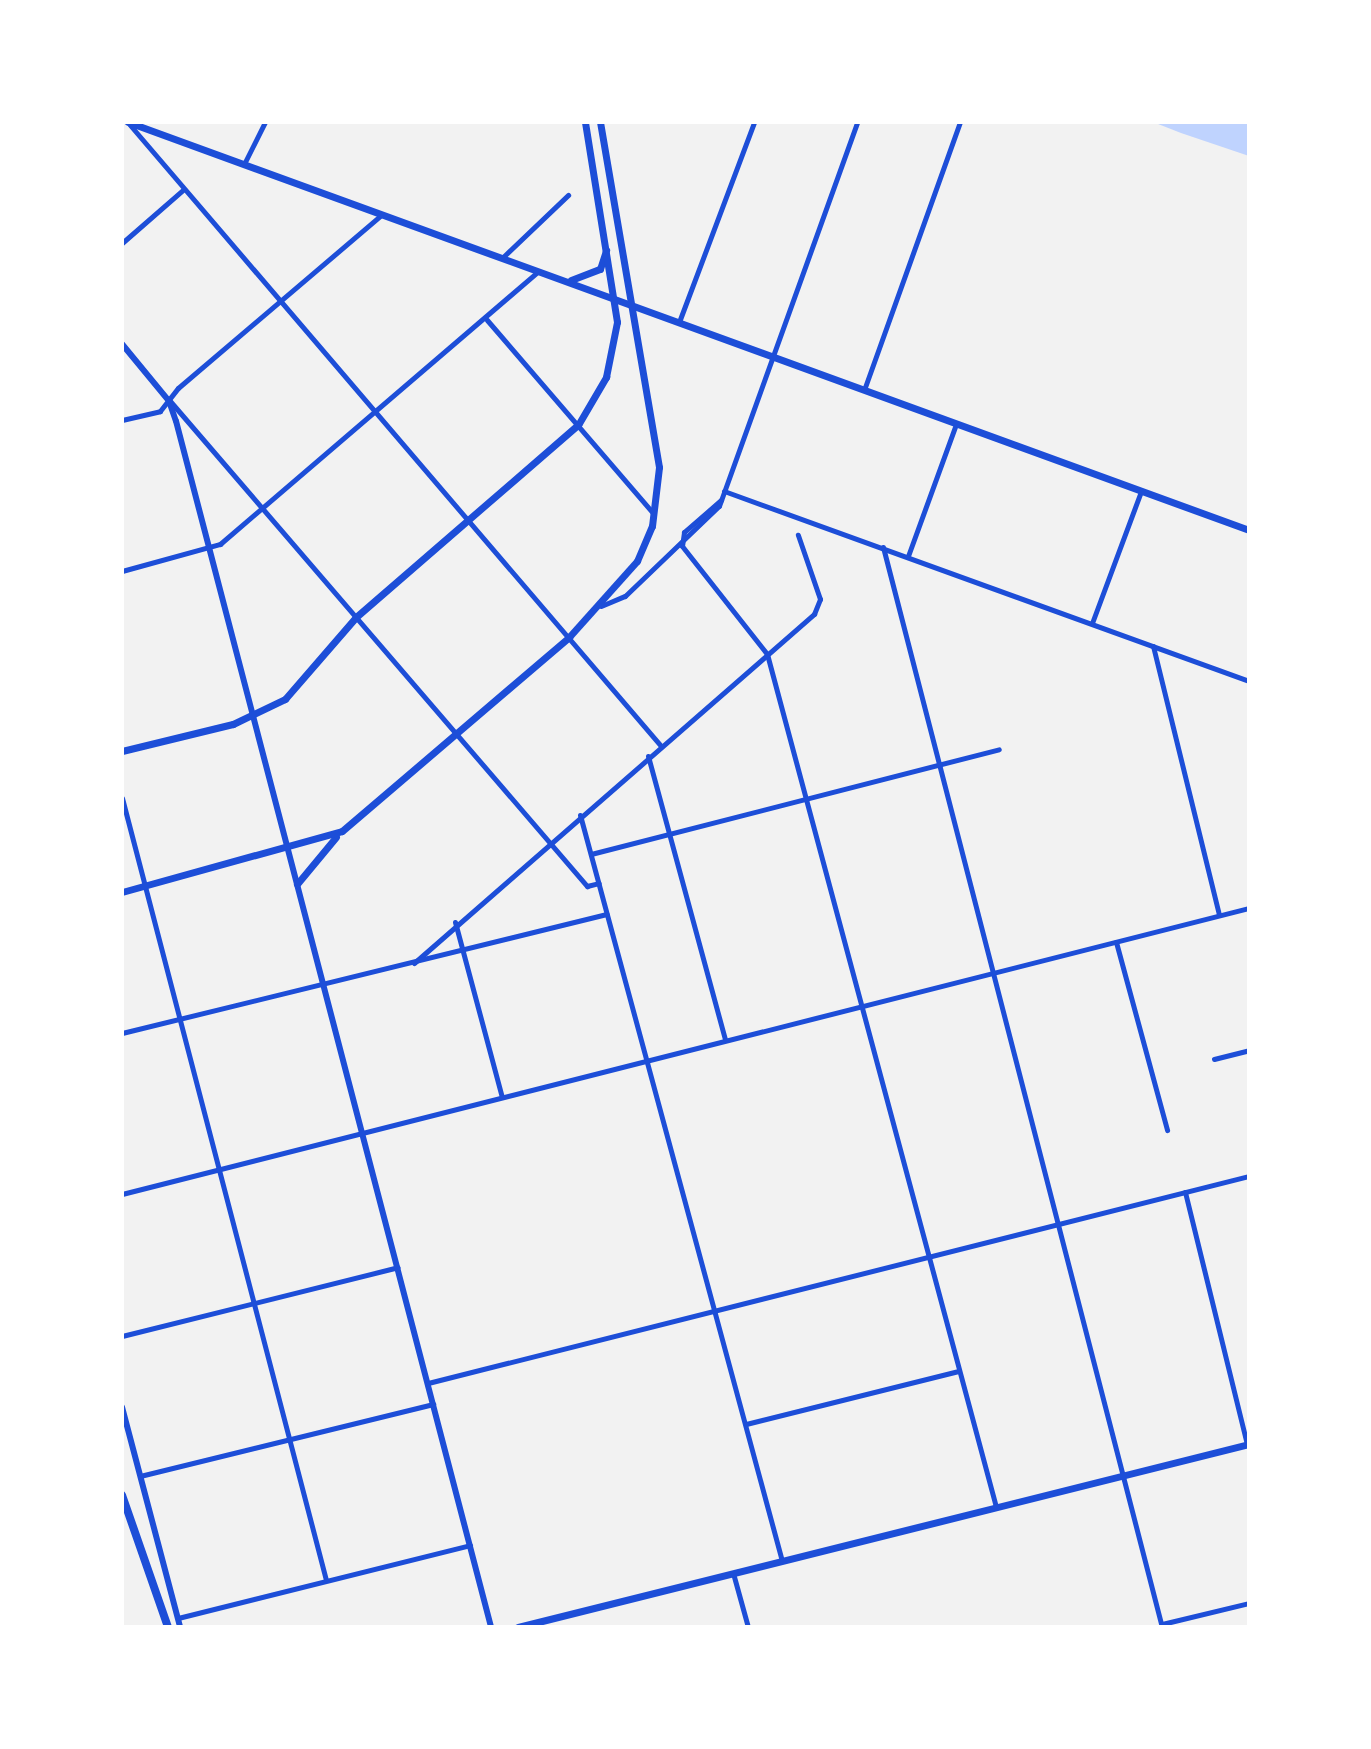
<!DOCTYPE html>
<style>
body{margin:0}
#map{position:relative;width:1371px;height:1749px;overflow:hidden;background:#f2f2f2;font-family:Overpass,sans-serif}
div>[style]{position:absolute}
.water>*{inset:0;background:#bfd3fe}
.minor>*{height:5px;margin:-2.5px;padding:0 2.5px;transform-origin:2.5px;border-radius:2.5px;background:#1d4ed8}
.tertiary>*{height:6px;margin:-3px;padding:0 3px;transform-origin:3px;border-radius:3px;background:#1d4ed8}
.secondary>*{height:7px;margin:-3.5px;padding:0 3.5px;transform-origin:3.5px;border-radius:3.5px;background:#1d4ed8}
.motorway>*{height:8px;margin:-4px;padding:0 4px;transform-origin:4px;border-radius:4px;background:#1d4ed8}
span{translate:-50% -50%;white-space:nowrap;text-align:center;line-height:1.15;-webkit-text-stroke:8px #fff;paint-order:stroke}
.frame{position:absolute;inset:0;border:124px solid #fff;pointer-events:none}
</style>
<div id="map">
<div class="water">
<div style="clip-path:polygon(1153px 122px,1249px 122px,1249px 156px,1181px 133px)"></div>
</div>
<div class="minor">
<div style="left:130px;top:125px;width:816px;rotate:49.47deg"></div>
<div style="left:244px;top:164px;width:47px;rotate:-63.4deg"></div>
<div style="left:122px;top:243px;width:82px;rotate:-41.1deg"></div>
<div style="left:503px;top:257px;width:90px;rotate:-43.6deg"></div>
<div style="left:487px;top:320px;width:255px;rotate:49.3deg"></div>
<div style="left:679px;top:322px;width:214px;rotate:-69.4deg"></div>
<div style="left:864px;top:390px;width:285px;rotate:-70.3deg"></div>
<div style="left:170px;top:401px;width:640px;rotate:49.31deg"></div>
<div style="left:587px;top:886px;width:12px;rotate:-14deg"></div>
<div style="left:122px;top:420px;width:39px;rotate:-13deg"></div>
<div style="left:160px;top:411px;width:29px;rotate:-52deg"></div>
<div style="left:178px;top:388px;width:267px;rotate:-40.4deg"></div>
<div style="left:724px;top:491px;width:558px;rotate:19.9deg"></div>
<div style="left:721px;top:500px;width:49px;rotate:139.1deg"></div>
<div style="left:684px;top:532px;width:14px;rotate:98deg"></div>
<div style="left:682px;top:546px;width:137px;rotate:51.8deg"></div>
<div style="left:767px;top:654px;width:883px;rotate:74.97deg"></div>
<div style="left:883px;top:547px;width:1115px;rotate:75.52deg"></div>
<div style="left:908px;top:556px;width:140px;rotate:-70deg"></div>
<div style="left:122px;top:571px;width:102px;rotate:-15.4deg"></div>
<div style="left:220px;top:544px;width:419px;rotate:-40.6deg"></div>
<div style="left:601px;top:606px;width:26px;rotate:-23deg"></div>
<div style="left:625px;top:596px;width:130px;rotate:-43.8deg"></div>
<div style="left:719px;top:506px;width:408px;rotate:-70.2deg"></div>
<div style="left:1092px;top:623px;width:141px;rotate:-69.6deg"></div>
<div style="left:1153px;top:646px;width:277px;rotate:76.2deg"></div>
<div style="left:648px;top:756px;width:294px;rotate:74.8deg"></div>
<div style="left:122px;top:798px;width:808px;rotate:75.38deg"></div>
<div style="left:580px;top:815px;width:773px;rotate:74.85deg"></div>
<div style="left:591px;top:854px;width:421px;rotate:-14.4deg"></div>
<div style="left:455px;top:922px;width:181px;rotate:75deg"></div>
<div style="left:1116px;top:942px;width:195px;rotate:74.8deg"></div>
<div style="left:414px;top:963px;width:531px;rotate:-41.1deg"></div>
<div style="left:814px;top:614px;width:16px;rotate:-68deg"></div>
<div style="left:820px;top:599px;width:68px;rotate:-109deg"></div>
<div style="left:122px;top:1033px;width:499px;rotate:-13.8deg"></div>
<div style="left:1214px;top:1059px;width:36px;rotate:-14deg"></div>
<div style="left:1185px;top:1192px;width:260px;rotate:76.2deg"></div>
<div style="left:122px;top:1194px;width:1163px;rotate:-14.24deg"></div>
<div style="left:122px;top:1336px;width:284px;rotate:-14deg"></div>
<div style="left:428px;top:1383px;width:847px;rotate:-14.15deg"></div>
<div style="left:746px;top:1424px;width:219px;rotate:-14deg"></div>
<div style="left:140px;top:1476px;width:302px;rotate:-13.8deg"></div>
<div style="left:733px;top:1573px;width:56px;rotate:74.5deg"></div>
<div style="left:178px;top:1618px;width:301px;rotate:-14deg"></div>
<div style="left:1162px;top:1624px;width:89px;rotate:-13.6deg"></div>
</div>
<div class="tertiary">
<div style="left:122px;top:344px;width:74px;rotate:50.5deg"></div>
<div style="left:169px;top:401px;width:21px;rotate:71deg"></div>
<div style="left:176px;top:421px;width:1246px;rotate:75.36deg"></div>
<div style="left:122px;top:1407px;width:228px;rotate:75.2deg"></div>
</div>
<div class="secondary">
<div style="left:128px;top:122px;width:1193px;rotate:20deg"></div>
<div style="left:571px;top:280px;width:31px;rotate:-21deg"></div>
<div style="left:600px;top:269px;width:20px;rotate:-72deg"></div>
<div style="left:122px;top:751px;width:114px;rotate:-13.7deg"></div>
<div style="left:233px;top:724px;width:58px;rotate:-25.7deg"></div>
<div style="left:285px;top:699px;width:108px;rotate:-49.1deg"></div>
<div style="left:356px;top:617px;width:294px;rotate:-40.9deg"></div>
<div style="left:578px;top:425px;width:56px;rotate:-59.7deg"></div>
<div style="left:606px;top:377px;width:56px;rotate:-78.7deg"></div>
<div style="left:617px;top:322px;width:203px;rotate:-99.1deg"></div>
<div style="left:297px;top:884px;width:61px;rotate:-50.3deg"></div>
<div style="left:122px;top:892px;width:228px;rotate:-15.5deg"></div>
<div style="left:342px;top:831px;width:299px;rotate:-40.5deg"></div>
<div style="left:569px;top:637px;width:102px;rotate:-48.2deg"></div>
<div style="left:637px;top:561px;width:38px;rotate:-67deg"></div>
<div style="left:652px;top:526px;width:59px;rotate:-83.2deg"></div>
<div style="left:659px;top:467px;width:350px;rotate:-99.7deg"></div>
<div style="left:518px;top:1627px;width:754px;rotate:-14.05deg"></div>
</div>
<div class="motorway">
<div style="left:122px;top:1495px;width:140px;rotate:70.8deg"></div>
</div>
<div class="frame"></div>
</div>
